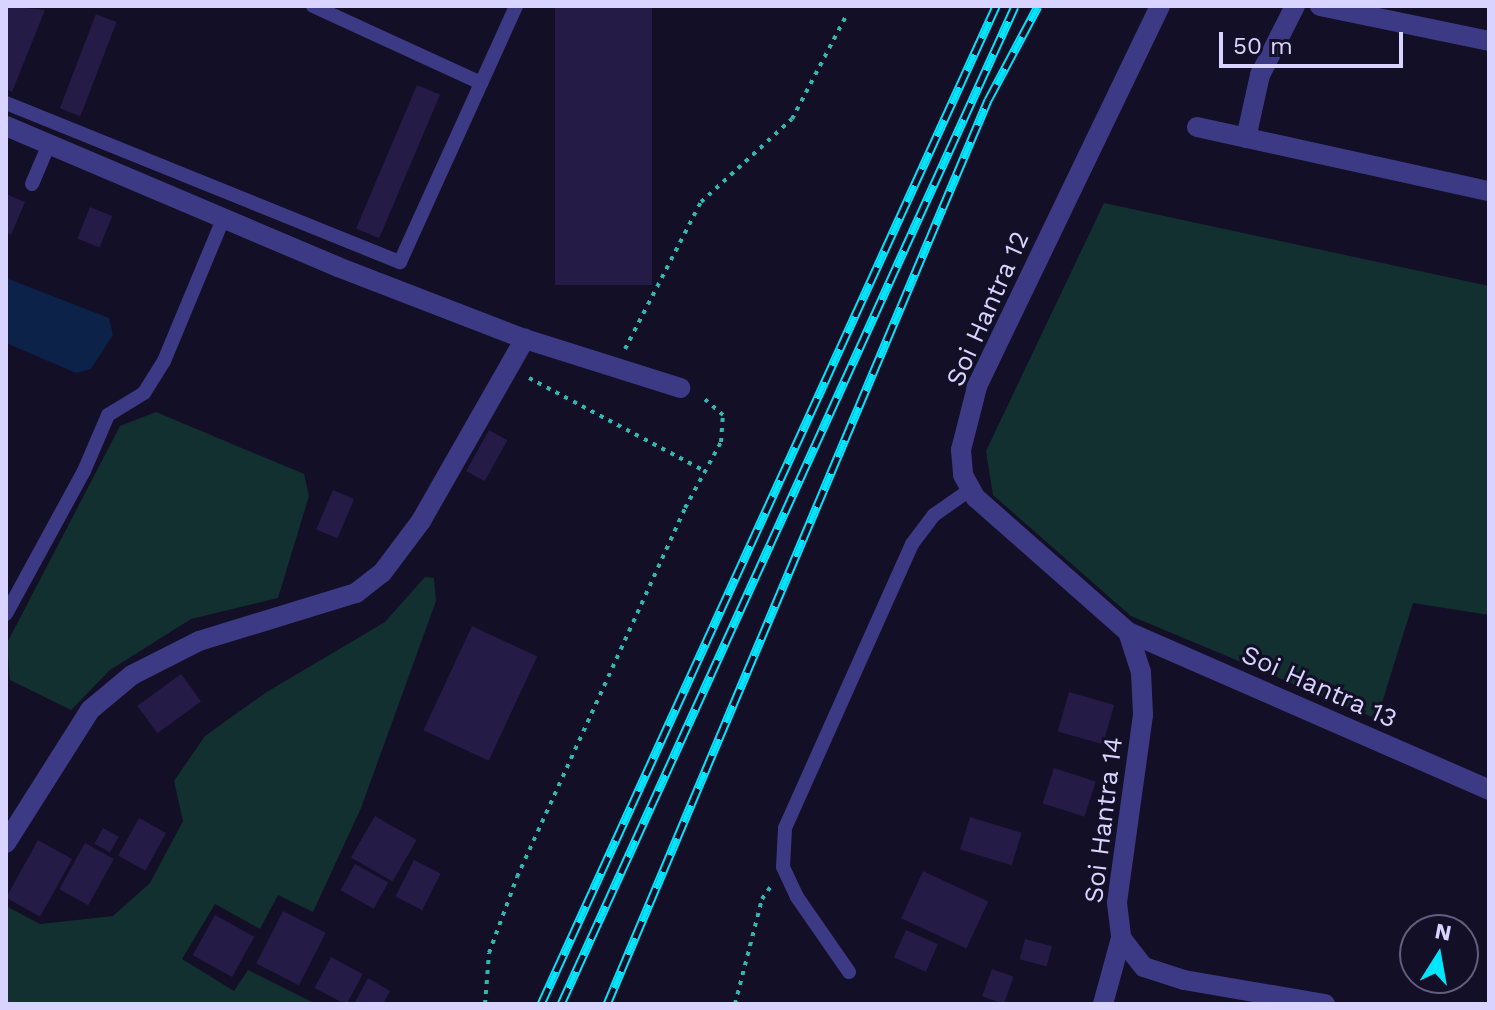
<!DOCTYPE html>
<style>
body{margin:0}
#map{position:relative;width:1495px;height:1010px;overflow:hidden;background:#130f26;font-family:"Work Sans",sans-serif}
div>[style]{position:absolute}
.green>*{inset:0;background:#12302f}
.water>*{inset:0;background:#0c2248}
.building>*{inset:0;background:#241b47;transform-origin:0 0}
.path>*{height:4px;margin-top:-2px;transform-origin:0;background:repeating-linear-gradient(90deg,#2fb8b0 0 4px,transparent 0 10px)}
.lane>*{height:14px;margin:-7px;padding:0 7px;transform-origin:7px;border-radius:7px;background:#3d3a85}
.street>*{height:20px;margin:-10px;padding:0 10px;transform-origin:10px;border-radius:10px;background:#3d3a85}
.rail>*{height:9px;margin-top:-4.5px;transform-origin:0;background:repeating-linear-gradient(90deg,#130f26 0 18px,#00e5ff 0 36px);box-sizing:border-box;border-block:2px solid #00e5ff}
span{translate:-50% -50%;white-space:nowrap;text-align:center;line-height:1.15;-webkit-text-stroke:6px #130f26;paint-order:stroke}
.street-label{font-size:26px;color:#d9d4ff}
.frame{position:absolute;inset:0;border:8px solid #d9d4ff;pointer-events:none}
.north{position:absolute;left:1399px;top:914px;width:80px;height:80px;box-sizing:border-box;background:#130f26;border:2px solid #625e7d;border-radius:50%;rotate:11deg;font-size:22px;font-weight:700;line-height:32px;text-align:center;color:#d9d4ff}
.north::after{content:'';display:block;margin:auto;width:28px;height:36px;background:#00e5ff;clip-path:polygon(50% 0,100% 100%,50% 72%,0 100%)}
.scale{position:absolute;left:1219px;top:32px;width:184px;height:36px;box-sizing:border-box;border:4px solid #d9d4ff;border-top:0;padding-left:10px;font-size:24px;line-height:28px;white-space:nowrap;color:#d9d4ff;-webkit-text-stroke:6px #130f26;paint-order:stroke}
</style>
<div id="map">
<div class="green">
<div style="clip-path:polygon(1104px 203px,1489px 286px,1489px 615px,1413px 603px,1377px 719px,1131px 616px,993px 495px,986px 451px)"></div>
<div style="clip-path:polygon(156px 412px,304px 474px,309px 496px,278px 598px,191px 619px,110px 670px,71px 710px,10px 680px,7px 643px,120px 426px)"></div>
<div style="clip-path:polygon(425px 577px,434px 578px,436px 601px,361px 808px,313px 912px,278px 895px,260px 929px,215px 904px,182px 959px,234px 991px,248px 970px,316px 1004px,6px 1002px,6px 906px,40px 924px,113px 916px,150px 883px,183px 821px,174px 781px,205px 736px,265px 693px,385px 622px)"></div>
</div>
<div class="water">
<div style="clip-path:polygon(6px 278px,109px 318px,113px 335px,91px 369px,76px 373px,6px 343px)"></div>
</div>
<div class="building">
<div style="clip-path:polygon(6px 6px,45px 10px,12px 92px,6px 89px)"></div>
<div style="left:555px;top:6px;width:97px;height:279px"></div>
<div style="left:96px;top:14px;width:22px;height:101px;rotate:21deg"></div>
<div style="left:417px;top:85px;width:25px;height:156px;rotate:23deg"></div>
<div style="clip-path:polygon(6px 194px,25px 202px,11px 235px,6px 232px)"></div>
<div style="left:90px;top:207px;width:24px;height:34px;rotate:22deg"></div>
<div style="left:489px;top:430px;width:21px;height:47px;rotate:29deg"></div>
<div style="left:333px;top:490px;width:23px;height:43px;rotate:23deg"></div>
<div style="left:472px;top:626px;width:72px;height:115px;rotate:25deg"></div>
<div style="left:181px;top:674px;width:34px;height:54px;rotate:54deg"></div>
<div style="left:1069px;top:692px;width:47px;height:41px;rotate:16deg"></div>
<div style="left:1054px;top:768px;width:44px;height:37px;rotate:18deg"></div>
<div style="left:375px;top:816px;width:48px;height:48px;rotate:30deg"></div>
<div style="left:970px;top:817px;width:54px;height:34px;rotate:17deg"></div>
<div style="left:139px;top:818px;width:31px;height:43px;rotate:29deg"></div>
<div style="left:103px;top:828px;width:18px;height:18px;rotate:29deg"></div>
<div style="left:38px;top:840px;width:39px;height:66px;rotate:29deg"></div>
<div style="left:85px;top:843px;width:33px;height:53px;rotate:29deg"></div>
<div style="left:414px;top:860px;width:30px;height:41px;rotate:27deg"></div>
<div style="left:355px;top:864px;width:38px;height:30px;rotate:29deg"></div>
<div style="left:923px;top:871px;width:72px;height:52px;rotate:25deg"></div>
<div style="left:283px;top:911px;width:48px;height:59px;rotate:27deg"></div>
<div style="left:215px;top:915px;width:45px;height:46px;rotate:29deg"></div>
<div style="left:906px;top:930px;width:35px;height:30px;rotate:24deg"></div>
<div style="left:1025px;top:939px;width:28px;height:21px;rotate:15deg"></div>
<div style="left:331px;top:957px;width:36px;height:35px;rotate:28deg"></div>
<div style="left:992px;top:969px;width:23px;height:29px;rotate:20deg"></div>
<div style="clip-path:polygon(368px 978px,390px 991px,383px 1004px,354px 1004px)"></div>
</div>
<div class="path">
<div style="left:625px;top:349px;width:165px;rotate:-62.7deg"></div>
<div style="left:701px;top:202px;width:123px;rotate:-42.4deg"></div>
<div style="left:792px;top:119px;width:116px;rotate:-62.3deg"></div>
<div style="left:529px;top:378px;width:199px;rotate:27.9deg"></div>
<div style="left:485px;top:1004px;width:51px;rotate:-85.5deg"></div>
<div style="left:489px;top:953px;width:81px;rotate:-69.8deg"></div>
<div style="left:517px;top:877px;width:405px;rotate:-65.5deg"></div>
<div style="left:685px;top:508px;width:75px;rotate:-61.4deg"></div>
<div style="left:721px;top:442px;width:27px;rotate:-86deg"></div>
<div style="left:723px;top:415px;width:29px;rotate:-139deg"></div>
<div style="left:735px;top:1004px;width:108px;rotate:-75.6deg"></div>
<div style="left:762px;top:899px;width:16px;rotate:-55deg"></div>
</div>
<div class="lane">
<div style="left:313px;top:6px;width:185px;rotate:24.6deg"></div>
<div style="left:6px;top:103px;width:425px;rotate:22deg"></div>
<div style="left:400px;top:262px;width:281px;rotate:-65.6deg"></div>
<div style="left:32px;top:184px;width:43px;rotate:-67deg"></div>
<div style="left:6px;top:614px;width:163px;rotate:-61.4deg"></div>
<div style="left:84px;top:471px;width:61px;rotate:-66.8deg"></div>
<div style="left:108px;top:415px;width:42px;rotate:-31.4deg"></div>
<div style="left:144px;top:393px;width:38px;rotate:-58deg"></div>
<div style="left:164px;top:361px;width:154px;rotate:-67.4deg"></div>
<div style="left:849px;top:972px;width:91px;rotate:-124.7deg"></div>
<div style="left:797px;top:897px;width:33px;rotate:-115deg"></div>
<div style="left:783px;top:867px;width:39px;rotate:-87deg"></div>
<div style="left:785px;top:828px;width:311px;rotate:-65.9deg"></div>
<div style="left:912px;top:544px;width:36px;rotate:-53deg"></div>
<div style="left:934px;top:515px;width:45px;rotate:-35.1deg"></div>
</div>
<div class="street">
<div style="left:1160px;top:6px;width:423px;rotate:115.7deg"></div>
<div style="left:977px;top:387px;width:65px;rotate:104.3deg"></div>
<div style="left:961px;top:450px;width:25px;rotate:85deg"></div>
<div style="left:963px;top:475px;width:26px;rotate:61deg"></div>
<div style="left:976px;top:498px;width:203px;rotate:41.4deg"></div>
<div style="left:1128px;top:632px;width:394px;rotate:23.6deg"></div>
<div style="left:1320px;top:6px;width:173px;rotate:11.7deg"></div>
<div style="left:6px;top:126px;width:361px;rotate:23deg"></div>
<div style="left:338px;top:267px;width:200px;rotate:21.1deg"></div>
<div style="left:525px;top:339px;width:163px;rotate:17.5deg"></div>
<div style="left:1197px;top:127px;width:299px;rotate:12.4deg"></div>
<div style="left:1246px;top:138px;width:65px;rotate:-77.5deg"></div>
<div style="left:1260px;top:75px;width:77px;rotate:-63.1deg"></div>
<div style="left:1128px;top:632px;width:42px;rotate:72deg"></div>
<div style="left:1141px;top:672px;width:43px;rotate:87.3deg"></div>
<div style="left:1143px;top:715px;width:190px;rotate:97.9deg"></div>
<div style="left:1117px;top:903px;width:35px;rotate:83deg"></div>
<div style="left:1121px;top:938px;width:37px;rotate:52deg"></div>
<div style="left:1144px;top:967px;width:42px;rotate:18deg"></div>
<div style="left:1184px;top:980px;width:143px;rotate:9.7deg"></div>
<div style="left:6px;top:843px;width:157px;rotate:-57.7deg"></div>
<div style="left:90px;top:710px;width:55px;rotate:-39.8deg"></div>
<div style="left:132px;top:675px;width:75px;rotate:-26.9deg"></div>
<div style="left:199px;top:641px;width:164px;rotate:-17deg"></div>
<div style="left:356px;top:593px;width:33px;rotate:-38deg"></div>
<div style="left:382px;top:573px;width:65px;rotate:-53.1deg"></div>
<div style="left:421px;top:521px;width:210px;rotate:-60.3deg"></div>
<div style="left:1103px;top:1004px;width:68px;rotate:-74.7deg"></div>
</div>
<div class="rail">
<div style="left:541px;top:1004px;width:1097px;rotate:-65.49deg"></div>
<div style="left:561px;top:1004px;width:1096px;rotate:-65.54deg"></div>
<div style="left:607px;top:1004px;width:981px;rotate:-67.15deg"></div>
<div style="left:988px;top:100px;width:106px;rotate:-62deg"></div>
</div>
<div class="street-label">
<span style="left:988px;top:309px;rotate:-66deg">Soi Hantra 12</span>
<span style="left:1319px;top:687px;rotate:24deg">Soi Hantra 13</span>
<span style="left:1104px;top:820px;rotate:-83deg">Soi Hantra 14</span>
</div>
<div class="frame"></div>
<div class="north">N</div>
<div class="scale">50 m</div>
</div>
